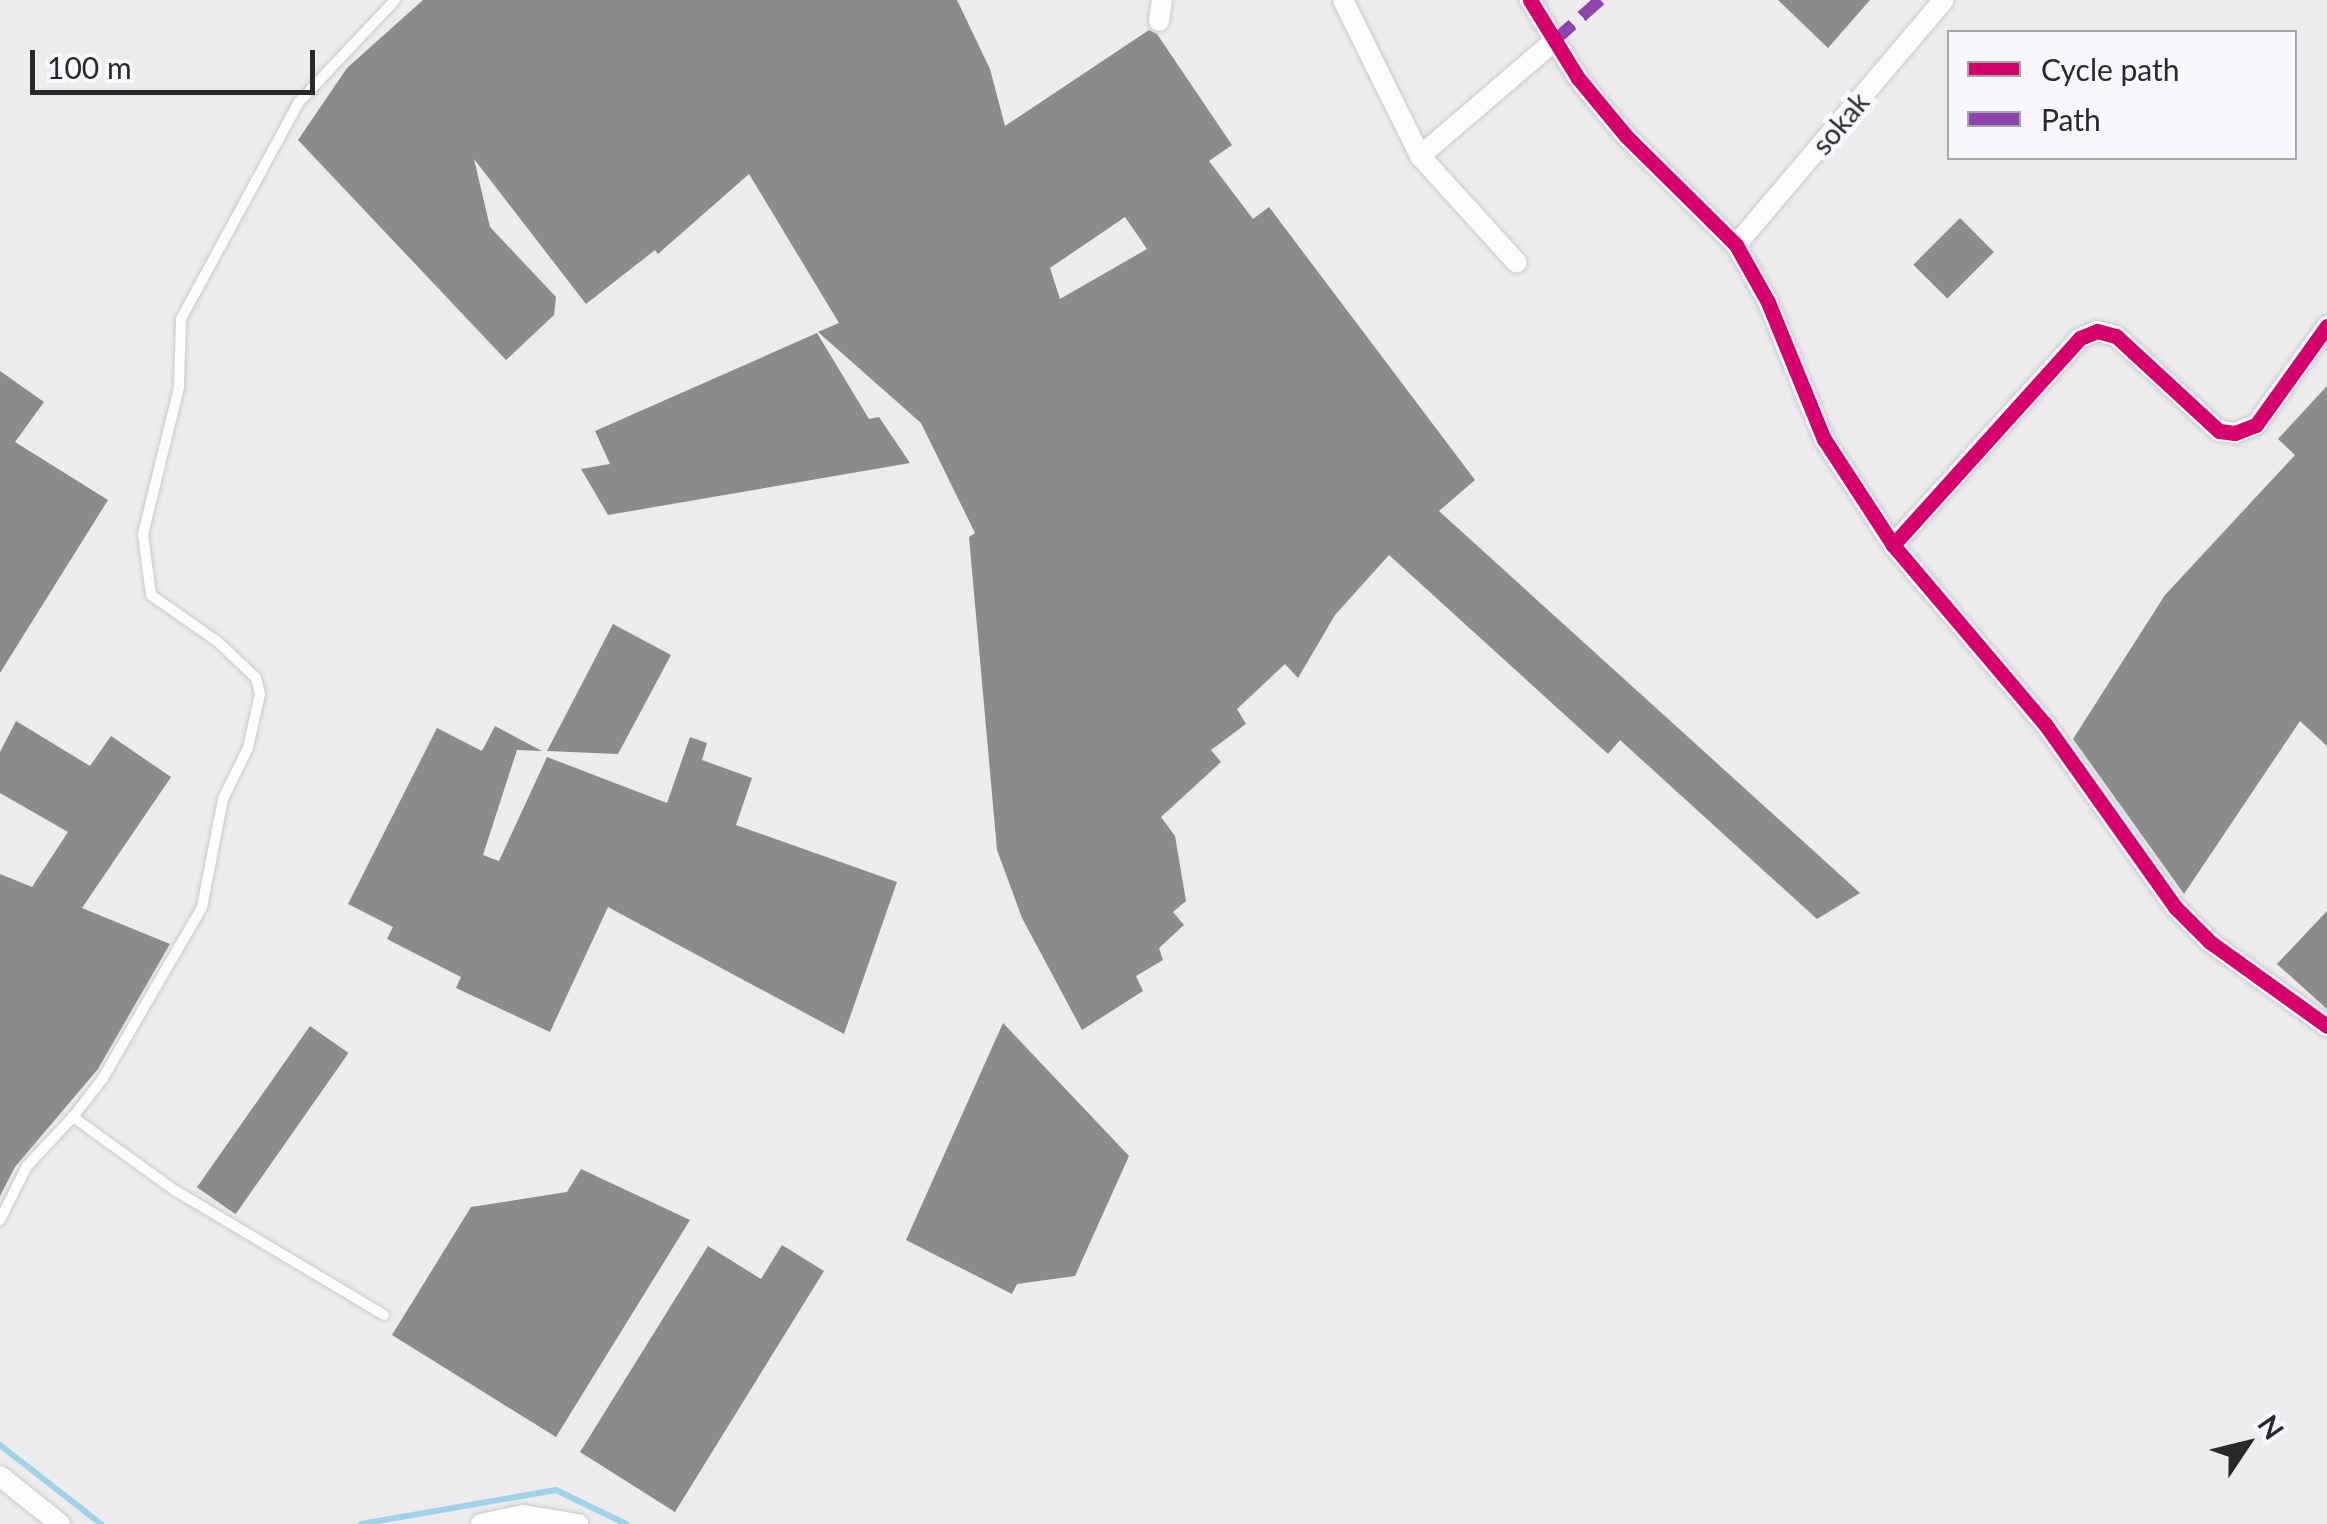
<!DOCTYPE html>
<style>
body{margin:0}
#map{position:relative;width:2327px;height:1524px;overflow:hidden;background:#edebee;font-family:Lato,sans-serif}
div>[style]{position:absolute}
.stream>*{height:6px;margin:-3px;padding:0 3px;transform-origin:3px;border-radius:3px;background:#9fd2e6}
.building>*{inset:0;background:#8b8a8c;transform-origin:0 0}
.roads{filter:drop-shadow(0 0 2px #cac9cb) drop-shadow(0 0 2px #cac9cb)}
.lane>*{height:10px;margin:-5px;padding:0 5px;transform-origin:5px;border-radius:5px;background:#fcfcfc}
.street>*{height:20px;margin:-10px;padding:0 10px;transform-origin:10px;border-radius:10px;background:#fcfcfc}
.quiet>*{height:12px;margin-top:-6px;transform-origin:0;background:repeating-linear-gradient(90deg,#8e44ad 0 25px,transparent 0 37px)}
.cycleway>*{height:15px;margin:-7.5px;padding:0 7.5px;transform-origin:7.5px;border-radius:7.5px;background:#d6006c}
span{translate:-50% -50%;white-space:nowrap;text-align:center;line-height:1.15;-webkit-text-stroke:10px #faf8fc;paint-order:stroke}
.street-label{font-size:28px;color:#29282a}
.legend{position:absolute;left:1947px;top:30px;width:350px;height:130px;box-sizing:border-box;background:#faf8fc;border:2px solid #a6a5a8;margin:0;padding:12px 18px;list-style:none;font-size:30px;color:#29282a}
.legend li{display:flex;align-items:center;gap:20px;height:50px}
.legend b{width:50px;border:2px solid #a6a5a8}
.north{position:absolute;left:2197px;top:1394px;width:100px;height:100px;-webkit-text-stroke:8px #faf8fc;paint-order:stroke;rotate:55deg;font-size:28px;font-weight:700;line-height:40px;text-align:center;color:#29282a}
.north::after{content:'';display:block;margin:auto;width:35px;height:45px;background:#29282a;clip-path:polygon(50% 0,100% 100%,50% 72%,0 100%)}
.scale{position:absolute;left:30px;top:50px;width:285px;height:45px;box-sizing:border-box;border:5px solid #29282a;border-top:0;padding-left:12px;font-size:30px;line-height:35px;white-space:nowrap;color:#29282a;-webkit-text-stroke:8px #faf8fc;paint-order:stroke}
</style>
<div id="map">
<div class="stream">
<div style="left:0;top:1445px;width:128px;rotate:38deg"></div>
<div style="left:361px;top:1524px;width:198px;rotate:-9.9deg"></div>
<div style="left:556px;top:1490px;width:78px;rotate:25.9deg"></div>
</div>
<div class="building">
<div style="clip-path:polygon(evenodd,423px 0,957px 0,990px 69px,1005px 126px,1149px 30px,1157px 34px,1232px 145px,1209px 161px,1253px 219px,1269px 207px,1475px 480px,1439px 511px,1860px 893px,1817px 919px,1620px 740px,1608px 754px,1389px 555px,1335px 615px,1298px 678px,1285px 664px,1237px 709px,1246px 724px,1211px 750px,1221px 762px,1161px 817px,1175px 836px,1186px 901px,1173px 912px,1184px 925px,1159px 948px,1163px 960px,1136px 976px,1143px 991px,1082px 1030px,1022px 918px,997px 850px,969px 537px,975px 533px,921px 423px,818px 332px,839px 323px,749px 174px,658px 254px,655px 250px,586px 304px,474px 159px,490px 227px,556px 297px,554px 315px,506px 360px,298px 140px,347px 68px,423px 0,1125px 217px,1147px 249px,1060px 299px,1050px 268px,1125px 217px)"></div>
<div style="clip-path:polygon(1778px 0,1870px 0,1828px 48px)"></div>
<div style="left:1960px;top:218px;width:48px;height:66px;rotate:45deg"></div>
<div style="clip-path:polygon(817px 333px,869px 419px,879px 417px,910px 463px,608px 515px,581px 469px,610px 464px,595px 431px)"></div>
<div style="clip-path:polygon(0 371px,44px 402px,15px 442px,108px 500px,0 673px)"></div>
<div style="clip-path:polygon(2327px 386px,2327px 746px,2300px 721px,2184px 894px,2073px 739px,2165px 595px,2295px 455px,2278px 439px)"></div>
<div style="clip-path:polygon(613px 624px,671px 655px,618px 754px,547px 751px)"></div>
<div style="clip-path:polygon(16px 721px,90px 766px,111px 736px,171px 777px,82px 908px,170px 944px,98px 1069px,15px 1167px,0 1196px,0 874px,32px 887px,68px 832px,0 793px,0 752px)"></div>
<div style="clip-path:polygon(495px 726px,542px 751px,517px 750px,483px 855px,499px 861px,547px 757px,667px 803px,690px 737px,707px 743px,702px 760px,752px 778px,736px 825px,897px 882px,844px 1034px,608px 907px,550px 1032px,456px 988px,461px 977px,387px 939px,393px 927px,348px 904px,437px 728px,482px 751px)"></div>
<div style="clip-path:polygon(2327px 911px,2327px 1009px,2277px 964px)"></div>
<div style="clip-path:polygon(1003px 1023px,1129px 1156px,1075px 1276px,1017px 1284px,1012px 1294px,906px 1240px)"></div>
<div style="left:310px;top:1026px;width:47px;height:197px;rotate:35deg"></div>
<div style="clip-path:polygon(581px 1169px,690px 1220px,556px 1437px,392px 1335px,471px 1207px,567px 1192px)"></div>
<div style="clip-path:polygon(782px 1245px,824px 1271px,675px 1512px,580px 1452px,708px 1246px,761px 1279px)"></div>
</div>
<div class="roads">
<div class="lane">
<div style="left:0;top:1220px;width:60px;rotate:-63.4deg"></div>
<div style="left:27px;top:1166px;width:67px;rotate:-46.8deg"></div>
<div style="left:384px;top:1315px;width:244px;rotate:-149.2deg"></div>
<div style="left:174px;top:1190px;width:125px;rotate:-144.1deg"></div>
<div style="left:73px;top:1117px;width:49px;rotate:-52.4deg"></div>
<div style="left:103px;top:1078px;width:198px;rotate:-59.9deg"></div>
<div style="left:202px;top:907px;width:110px;rotate:-79deg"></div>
<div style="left:223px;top:799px;width:57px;rotate:-63.9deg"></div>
<div style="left:248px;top:748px;width:55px;rotate:-77.5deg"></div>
<div style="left:260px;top:694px;width:16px;rotate:-104deg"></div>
<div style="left:256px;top:678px;width:52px;rotate:-136.5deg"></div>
<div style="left:218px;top:642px;width:82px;rotate:-145deg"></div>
<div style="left:151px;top:595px;width:62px;rotate:-97.5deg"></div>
<div style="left:143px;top:534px;width:151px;rotate:-76.2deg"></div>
<div style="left:179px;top:387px;width:68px;rotate:-88.3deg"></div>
<div style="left:181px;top:319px;width:247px;rotate:-61.5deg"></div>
<div style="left:299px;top:102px;width:140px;rotate:-46.7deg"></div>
</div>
<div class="street">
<div style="left:1343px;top:0;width:174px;rotate:63.7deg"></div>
<div style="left:1420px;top:156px;width:144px;rotate:47.8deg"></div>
<div style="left:1530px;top:0;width:92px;rotate:58.4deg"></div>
<div style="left:1578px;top:78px;width:75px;rotate:50.4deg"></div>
<div style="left:1626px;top:136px;width:155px;rotate:44.7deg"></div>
<div style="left:1736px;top:245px;width:65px;rotate:60.7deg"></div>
<div style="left:1768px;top:302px;width:148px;rotate:67.8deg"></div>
<div style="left:1824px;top:439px;width:126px;rotate:56.9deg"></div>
<div style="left:1893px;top:545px;width:235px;rotate:49.7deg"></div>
<div style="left:2045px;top:724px;width:224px;rotate:54.6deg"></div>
<div style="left:2175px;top:907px;width:49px;rotate:45deg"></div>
<div style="left:2210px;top:942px;width:144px;rotate:35.7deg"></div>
<div style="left:1159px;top:21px;width:21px;rotate:-82deg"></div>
<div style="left:1420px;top:156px;width:177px;rotate:-40.6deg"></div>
<div style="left:1736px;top:245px;width:321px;rotate:-49.7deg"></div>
<div style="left:1893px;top:545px;width:279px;rotate:-47.9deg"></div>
<div style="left:2080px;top:338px;width:18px;rotate:-22deg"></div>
<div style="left:2097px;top:331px;width:20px;rotate:15deg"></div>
<div style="left:2116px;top:336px;width:140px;rotate:42.7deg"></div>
<div style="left:2219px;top:431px;width:16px;rotate:7deg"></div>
<div style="left:2235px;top:433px;width:22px;rotate:-21deg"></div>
<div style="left:2256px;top:425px;width:122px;rotate:-54.4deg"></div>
<div style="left:0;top:1476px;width:77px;rotate:38.7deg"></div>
<div style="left:481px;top:1524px;width:43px;rotate:-12.1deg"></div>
<div style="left:523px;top:1515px;width:56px;rotate:9.3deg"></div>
</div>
</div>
<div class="quiet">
<div style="left:1554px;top:41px;width:62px;rotate:-41.7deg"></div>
</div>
<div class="cycleway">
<div style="left:1530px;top:0;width:92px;rotate:58.4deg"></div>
<div style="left:1578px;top:78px;width:75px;rotate:50.4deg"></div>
<div style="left:1626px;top:136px;width:155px;rotate:44.7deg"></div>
<div style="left:1736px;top:245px;width:65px;rotate:60.7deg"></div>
<div style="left:1768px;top:302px;width:148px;rotate:67.8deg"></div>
<div style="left:1824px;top:439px;width:126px;rotate:56.9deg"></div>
<div style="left:1893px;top:545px;width:235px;rotate:49.7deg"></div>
<div style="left:2045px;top:724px;width:224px;rotate:54.6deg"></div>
<div style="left:2175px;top:907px;width:49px;rotate:45deg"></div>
<div style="left:2210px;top:942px;width:144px;rotate:35.7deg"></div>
<div style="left:1893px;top:545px;width:279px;rotate:-47.9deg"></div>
<div style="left:2080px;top:338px;width:18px;rotate:-22deg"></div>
<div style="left:2097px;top:331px;width:20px;rotate:15deg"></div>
<div style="left:2116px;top:336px;width:140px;rotate:42.7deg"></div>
<div style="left:2219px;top:431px;width:16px;rotate:7deg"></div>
<div style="left:2235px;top:433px;width:22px;rotate:-21deg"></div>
<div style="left:2256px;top:425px;width:122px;rotate:-54.4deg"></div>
</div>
<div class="street-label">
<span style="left:1840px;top:123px;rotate:-50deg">sokak</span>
</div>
<ul class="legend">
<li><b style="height:12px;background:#d6006c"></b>Cycle path</li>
<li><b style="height:12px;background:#8e44ad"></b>Path</li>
</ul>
<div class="north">N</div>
<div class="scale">100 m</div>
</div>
